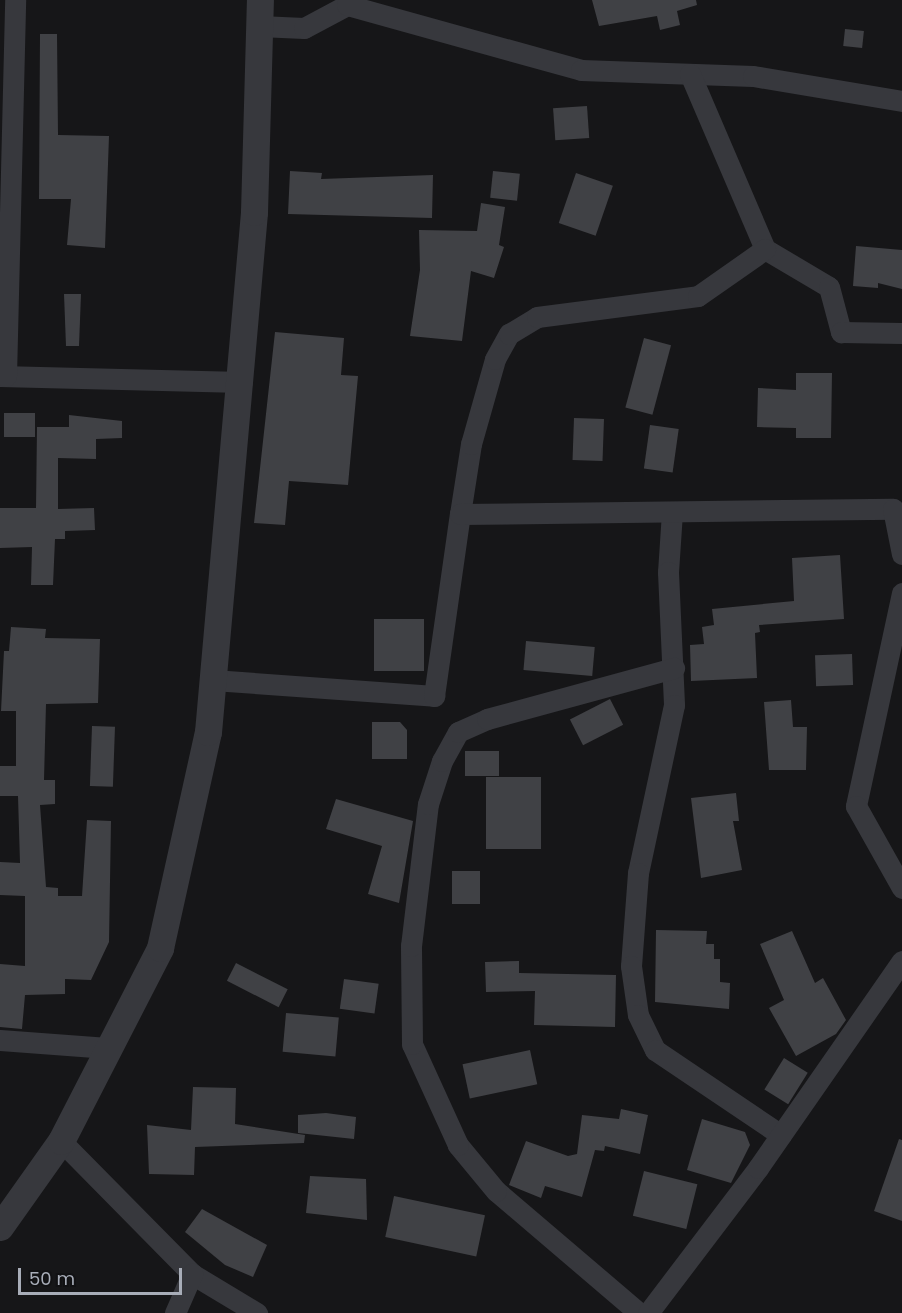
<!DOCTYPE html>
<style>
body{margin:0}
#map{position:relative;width:902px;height:1313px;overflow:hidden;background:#161618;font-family:Poppins,sans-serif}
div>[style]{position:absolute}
.building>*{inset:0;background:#404145;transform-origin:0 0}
.minor>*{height:21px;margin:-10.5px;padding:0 10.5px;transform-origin:10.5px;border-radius:10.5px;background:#37383d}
.tertiary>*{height:27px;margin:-13.5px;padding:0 13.5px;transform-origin:13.5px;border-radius:13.5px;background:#37383d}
span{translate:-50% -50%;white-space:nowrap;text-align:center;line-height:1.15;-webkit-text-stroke:5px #111113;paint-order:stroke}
.scale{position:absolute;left:18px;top:1268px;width:164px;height:27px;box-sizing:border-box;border:3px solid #a8adb8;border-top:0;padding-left:8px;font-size:18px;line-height:21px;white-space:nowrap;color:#a8adb8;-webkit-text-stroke:4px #111113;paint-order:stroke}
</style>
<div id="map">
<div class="building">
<div style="clip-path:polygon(592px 0,696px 0,697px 5px,677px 11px,680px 25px,660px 30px,657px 16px,599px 26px)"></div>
<div style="left:845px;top:29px;width:19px;height:17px;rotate:6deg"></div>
<div style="clip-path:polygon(40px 34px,57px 34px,58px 135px,109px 136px,105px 248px,67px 245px,71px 199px,39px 199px)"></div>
<div style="left:587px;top:106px;width:32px;height:34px;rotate:86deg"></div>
<div style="clip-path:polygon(290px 171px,322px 173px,321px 179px,433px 175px,432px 218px,288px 214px)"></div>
<div style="left:493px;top:171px;width:27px;height:27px;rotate:6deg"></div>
<div style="left:576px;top:173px;width:39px;height:53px;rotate:19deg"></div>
<div style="clip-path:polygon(481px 203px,505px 207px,499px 245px,504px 247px,494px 278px,471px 271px,462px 341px,410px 336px,420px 270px,419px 230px,477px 231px)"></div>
<div style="clip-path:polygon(856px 246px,902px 250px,902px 289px,878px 283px,878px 288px,853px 286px)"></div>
<div style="clip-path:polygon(64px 294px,81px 294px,79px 346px,66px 346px)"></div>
<div style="clip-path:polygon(275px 332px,344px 338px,341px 375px,358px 376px,348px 485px,289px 481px,285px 525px,254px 523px)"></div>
<div style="left:644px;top:338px;width:28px;height:72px;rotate:15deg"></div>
<div style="clip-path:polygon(796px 373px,832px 373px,831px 438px,796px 438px,796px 428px,757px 427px,758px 388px,796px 390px)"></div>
<div style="left:4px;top:413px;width:31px;height:24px"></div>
<div style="clip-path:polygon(69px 415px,122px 421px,122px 438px,96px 439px,96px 459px,58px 458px,58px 509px,94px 508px,95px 530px,65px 531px,65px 539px,55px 539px,53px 585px,31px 585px,32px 547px,0 548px,0 508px,36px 508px,37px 427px,69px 427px)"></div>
<div style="left:574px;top:418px;width:30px;height:42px;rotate:2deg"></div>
<div style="left:650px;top:425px;width:29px;height:44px;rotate:8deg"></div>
<div style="clip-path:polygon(840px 555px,844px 619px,759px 625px,760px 632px,755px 633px,757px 678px,691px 681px,690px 645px,704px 644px,702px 627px,714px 625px,712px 609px,794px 601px,792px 558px)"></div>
<div style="left:374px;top:619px;width:50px;height:52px"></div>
<div style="clip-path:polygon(11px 627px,46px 629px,45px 638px,100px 639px,98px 703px,46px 704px,44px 780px,55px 780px,55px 804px,40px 805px,46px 887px,58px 888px,58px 896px,82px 896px,87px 820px,111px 821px,109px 942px,91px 980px,65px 979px,65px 994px,25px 995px,22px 1029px,0 1027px,0 964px,25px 966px,25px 896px,0 895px,0 862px,20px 863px,18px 796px,0 796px,0 766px,16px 766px,16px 711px,1px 711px,4px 651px,9px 651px)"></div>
<div style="left:526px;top:641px;width:69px;height:29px;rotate:5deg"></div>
<div style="left:852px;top:654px;width:31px;height:37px;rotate:88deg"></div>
<div style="left:610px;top:699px;width:29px;height:45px;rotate:63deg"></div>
<div style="clip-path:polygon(791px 700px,793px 727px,807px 727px,806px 770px,769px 770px,764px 702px)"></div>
<div style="clip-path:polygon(372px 722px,400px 722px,407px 730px,407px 759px,372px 759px)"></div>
<div style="left:92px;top:726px;width:23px;height:60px;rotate:2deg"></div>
<div style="left:499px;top:751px;width:25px;height:34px;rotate:90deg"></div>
<div style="left:541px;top:777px;width:72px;height:55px;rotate:90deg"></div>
<div style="clip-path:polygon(736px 793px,739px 821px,733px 821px,742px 870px,701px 878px,691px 798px)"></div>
<div style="clip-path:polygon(336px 799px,413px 821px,399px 903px,368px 894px,382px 846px,326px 829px)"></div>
<div style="left:452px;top:871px;width:28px;height:33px"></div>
<div style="clip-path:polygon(656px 930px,707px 931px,706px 944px,714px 944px,714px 959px,720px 959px,720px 982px,730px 983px,729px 1009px,655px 1002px)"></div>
<div style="clip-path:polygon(792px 931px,815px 983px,823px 978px,846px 1020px,836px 1034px,796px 1056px,769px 1008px,784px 1000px,760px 944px)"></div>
<div style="clip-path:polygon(519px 961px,519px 973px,616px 975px,615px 1027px,534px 1025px,535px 991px,486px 992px,485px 962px)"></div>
<div style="left:236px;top:963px;width:58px;height:20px;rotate:27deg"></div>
<div style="left:344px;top:979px;width:35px;height:30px;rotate:8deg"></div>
<div style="left:286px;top:1013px;width:53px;height:39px;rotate:5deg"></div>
<div style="left:530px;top:1050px;width:35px;height:69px;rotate:78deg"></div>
<div style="left:784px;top:1058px;width:28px;height:37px;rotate:32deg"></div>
<div style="clip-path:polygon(193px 1087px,236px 1088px,235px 1124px,305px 1135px,304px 1143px,195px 1147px,194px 1175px,149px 1174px,147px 1125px,191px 1130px)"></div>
<div style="clip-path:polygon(621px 1109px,648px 1115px,640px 1154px,605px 1146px,604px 1151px,595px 1150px,582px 1197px,545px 1186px,541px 1198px,509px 1185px,526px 1141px,568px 1156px,577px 1154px,582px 1115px,619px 1119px)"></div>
<div style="clip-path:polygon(326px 1113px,356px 1117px,354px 1139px,298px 1133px,298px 1115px)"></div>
<div style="clip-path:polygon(702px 1119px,745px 1132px,750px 1145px,731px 1183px,687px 1170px)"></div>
<div style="clip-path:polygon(899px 1139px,902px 1140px,902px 1221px,874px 1211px)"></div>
<div style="left:644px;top:1171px;width:55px;height:46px;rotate:14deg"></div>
<div style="clip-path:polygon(310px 1176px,366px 1179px,367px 1220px,306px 1213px)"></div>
<div style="left:394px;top:1196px;width:93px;height:42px;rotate:12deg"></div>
<div style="clip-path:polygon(202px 1209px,267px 1245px,253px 1277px,225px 1265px,185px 1232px)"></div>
</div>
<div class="minor">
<div style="left:259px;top:26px;width:45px;rotate:2.5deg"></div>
<div style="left:304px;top:28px;width:49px;rotate:-28.1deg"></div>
<div style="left:347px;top:5px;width:243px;rotate:15.5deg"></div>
<div style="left:581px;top:70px;width:172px;rotate:2deg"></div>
<div style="left:753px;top:76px;width:151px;rotate:9.5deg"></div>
<div style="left:690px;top:74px;width:190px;rotate:66.8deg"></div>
<div style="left:765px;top:249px;width:74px;rotate:30.7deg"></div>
<div style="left:829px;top:287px;width:47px;rotate:75.1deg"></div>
<div style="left:841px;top:332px;width:61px;rotate:0.9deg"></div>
<div style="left:0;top:376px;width:242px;rotate:1.4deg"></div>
<div style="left:6px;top:376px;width:376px;rotate:-88.6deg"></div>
<div style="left:672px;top:512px;width:60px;rotate:93.8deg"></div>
<div style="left:668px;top:572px;width:133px;rotate:87.4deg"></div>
<div style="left:674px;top:705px;width:172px;rotate:102.1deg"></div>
<div style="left:638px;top:873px;width:93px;rotate:94.3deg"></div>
<div style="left:631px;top:966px;width:49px;rotate:81.9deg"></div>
<div style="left:638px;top:1015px;width:39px;rotate:64deg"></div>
<div style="left:655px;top:1050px;width:152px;rotate:34deg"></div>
<div style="left:460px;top:514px;width:71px;rotate:-81.1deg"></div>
<div style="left:471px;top:444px;width:88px;rotate:-74.2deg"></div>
<div style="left:495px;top:359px;width:29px;rotate:-61deg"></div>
<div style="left:509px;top:334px;width:33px;rotate:-31deg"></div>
<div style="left:537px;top:317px;width:162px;rotate:-7.4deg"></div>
<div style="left:698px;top:296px;width:82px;rotate:-35deg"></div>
<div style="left:902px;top:593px;width:218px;rotate:102.2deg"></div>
<div style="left:856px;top:806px;width:94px;rotate:60.7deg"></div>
<div style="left:213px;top:680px;width:222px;rotate:4.1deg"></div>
<div style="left:434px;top:696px;width:184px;rotate:-81.9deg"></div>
<div style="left:460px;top:514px;width:433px;rotate:-0.7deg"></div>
<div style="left:893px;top:509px;width:46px;rotate:78.7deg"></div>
<div style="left:0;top:1040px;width:108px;rotate:4.2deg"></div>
<div style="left:61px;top:1141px;width:187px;rotate:45.4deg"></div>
<div style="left:192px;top:1274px;width:76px;rotate:31deg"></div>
<div style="left:175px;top:1313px;width:43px;rotate:-66.4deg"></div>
<div style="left:639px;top:1313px;width:188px;rotate:-139.5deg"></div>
<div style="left:496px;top:1191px;width:60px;rotate:-129.6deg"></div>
<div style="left:458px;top:1145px;width:111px;rotate:-114.5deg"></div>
<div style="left:412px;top:1044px;width:98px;rotate:-90.6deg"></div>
<div style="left:411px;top:946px;width:143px;rotate:-83.2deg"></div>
<div style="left:428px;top:804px;width:45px;rotate:-72deg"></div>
<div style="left:442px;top:761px;width:33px;rotate:-61deg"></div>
<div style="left:458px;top:732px;width:32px;rotate:-24deg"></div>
<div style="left:487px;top:719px;width:194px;rotate:-15.3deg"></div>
<div style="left:648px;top:1313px;width:182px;rotate:-52.8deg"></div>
<div style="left:758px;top:1168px;width:252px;rotate:-55.2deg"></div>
</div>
<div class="tertiary">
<div style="left:0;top:1227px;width:105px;rotate:-54.7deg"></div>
<div style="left:61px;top:1141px;width:217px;rotate:-62.8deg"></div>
<div style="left:160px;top:948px;width:221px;rotate:-77.5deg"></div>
<div style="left:208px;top:732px;width:522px;rotate:-84.94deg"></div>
<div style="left:254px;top:212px;width:212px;rotate:-88.4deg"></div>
</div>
<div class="scale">50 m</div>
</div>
